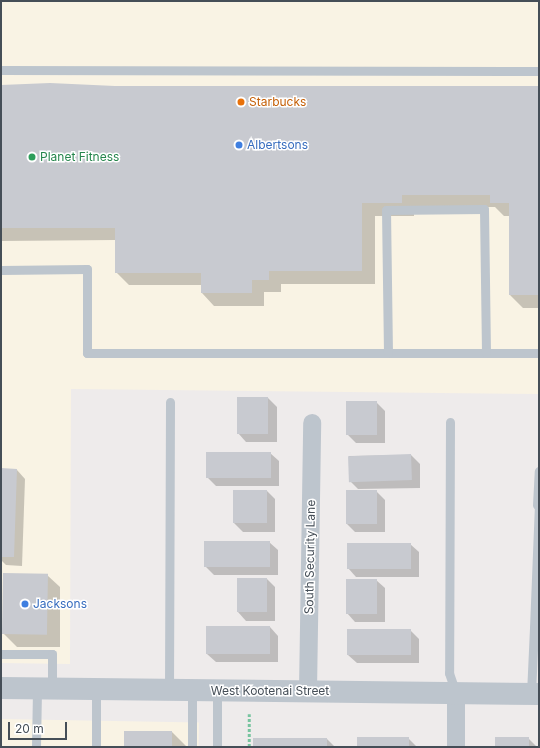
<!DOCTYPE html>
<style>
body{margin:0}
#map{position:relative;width:540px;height:748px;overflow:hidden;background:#eeebeb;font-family:Inter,sans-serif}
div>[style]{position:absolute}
.commercial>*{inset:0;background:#f9f3e4;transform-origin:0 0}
.shadow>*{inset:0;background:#0003}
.building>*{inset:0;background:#c8cad0;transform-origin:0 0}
.path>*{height:2.5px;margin-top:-1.25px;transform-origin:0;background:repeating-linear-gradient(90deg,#77c49f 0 3px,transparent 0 5px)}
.service>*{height:9px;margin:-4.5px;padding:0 4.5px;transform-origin:4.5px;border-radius:4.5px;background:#bdc5cd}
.minor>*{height:18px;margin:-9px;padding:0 9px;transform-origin:9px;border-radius:9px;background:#bdc5cd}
.tertiary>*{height:22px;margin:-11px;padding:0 11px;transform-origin:11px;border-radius:11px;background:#bdc5cd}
.dots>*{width:11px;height:11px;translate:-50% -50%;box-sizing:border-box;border:2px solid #fff;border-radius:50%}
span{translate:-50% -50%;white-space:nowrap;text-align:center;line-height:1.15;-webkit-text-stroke:3px #fff;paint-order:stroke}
.food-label{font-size:12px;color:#c56008}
.left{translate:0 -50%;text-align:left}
.shop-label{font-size:12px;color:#366cbe}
.leisure-label{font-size:12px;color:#27864d}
.street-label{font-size:12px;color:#454e57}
.frame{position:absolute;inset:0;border:2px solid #454e57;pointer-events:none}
.scale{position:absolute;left:8px;top:722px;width:59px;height:18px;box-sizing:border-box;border:2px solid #454e57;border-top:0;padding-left:5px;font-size:12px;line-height:14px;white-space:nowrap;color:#454e57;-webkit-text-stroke:3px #fff;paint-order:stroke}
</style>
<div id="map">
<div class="commercial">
<div style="clip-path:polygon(1px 1px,539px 1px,539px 394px,71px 389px,70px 664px,1px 663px)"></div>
<div style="left:1px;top:719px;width:198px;height:28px;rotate:1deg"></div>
</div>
<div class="shadow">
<div style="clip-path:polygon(1px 86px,539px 87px,539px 308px,523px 308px,510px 295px,510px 216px,504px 216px,495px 207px,414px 207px,414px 216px,375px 216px,375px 284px,281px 284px,281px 292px,264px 292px,264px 306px,214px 306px,202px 293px,202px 285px,129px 285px,116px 272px,116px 240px,1px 241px)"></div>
<div style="clip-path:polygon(268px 398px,277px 407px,277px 442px,246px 442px,238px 433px)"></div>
<div style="clip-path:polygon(376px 402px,385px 411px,385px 443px,356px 443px,347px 434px)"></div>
<div style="clip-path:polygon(270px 453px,279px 461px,279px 486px,216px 486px,207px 477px)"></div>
<div style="clip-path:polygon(411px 455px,420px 464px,420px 488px,358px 489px,349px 480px,349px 456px)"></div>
<div style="clip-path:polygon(1px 469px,17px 470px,25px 479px,22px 566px,6px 565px,1px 560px)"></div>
<div style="clip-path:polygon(267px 491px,275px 499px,275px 532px,243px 532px,234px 523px)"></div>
<div style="clip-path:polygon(376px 491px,385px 500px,385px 532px,355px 532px,347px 524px)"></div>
<div style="clip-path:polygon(269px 542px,278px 550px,278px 575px,214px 575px,205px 566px)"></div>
<div style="clip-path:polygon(410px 544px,419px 552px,419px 577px,356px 577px,348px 568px)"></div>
<div style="clip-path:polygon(4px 574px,47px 575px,60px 587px,60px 647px,17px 647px,4px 634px)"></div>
<div style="clip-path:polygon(267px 579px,275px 587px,275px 621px,246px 621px,238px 612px)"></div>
<div style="clip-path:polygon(376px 580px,385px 588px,385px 622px,355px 622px,347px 613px)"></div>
<div style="clip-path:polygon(270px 627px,278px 636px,278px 662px,216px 662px,207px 654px)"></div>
<div style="clip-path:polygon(410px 630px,419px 639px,419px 663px,357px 663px,348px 655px)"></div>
<div style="clip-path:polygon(172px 732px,187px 747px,125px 747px)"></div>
<div style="clip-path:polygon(408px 738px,417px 747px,358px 747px)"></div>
<div style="clip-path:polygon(528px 738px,537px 747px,496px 747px)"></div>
<div style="clip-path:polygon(327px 739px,335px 747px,254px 747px)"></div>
</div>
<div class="building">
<div style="clip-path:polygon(50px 83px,115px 86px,539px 86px,539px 295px,509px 295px,509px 203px,490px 203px,490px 195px,402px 195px,402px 203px,362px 203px,362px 271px,269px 271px,269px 280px,252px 280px,252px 293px,201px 293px,201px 273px,115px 273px,115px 228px,1px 228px,1px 85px)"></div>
<div style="left:237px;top:397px;width:31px;height:37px"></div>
<div style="left:346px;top:401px;width:31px;height:34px"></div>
<div style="left:206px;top:452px;width:65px;height:26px"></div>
<div style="left:411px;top:454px;width:26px;height:63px;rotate:88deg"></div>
<div style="clip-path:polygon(1px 468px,17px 469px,14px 557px,1px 557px)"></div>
<div style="left:233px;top:490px;width:34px;height:33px"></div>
<div style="left:346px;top:490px;width:31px;height:34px"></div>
<div style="left:204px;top:541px;width:66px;height:26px"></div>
<div style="left:347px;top:543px;width:64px;height:26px"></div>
<div style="left:3px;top:573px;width:45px;height:61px;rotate:1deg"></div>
<div style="left:237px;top:578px;width:30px;height:34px"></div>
<div style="left:346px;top:579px;width:31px;height:35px"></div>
<div style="left:270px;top:626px;width:28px;height:64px;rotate:90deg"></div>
<div style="left:347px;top:629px;width:64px;height:26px"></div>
<div style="left:124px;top:731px;width:48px;height:16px"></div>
<div style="left:357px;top:737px;width:52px;height:10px"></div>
<div style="left:529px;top:737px;width:10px;height:34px;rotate:90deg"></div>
<div style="left:253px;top:738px;width:74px;height:9px"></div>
</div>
<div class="path">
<div style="left:249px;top:747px;width:33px;rotate:-90deg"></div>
</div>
<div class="service">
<div style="left:1px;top:70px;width:538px;rotate:0.11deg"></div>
<div style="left:1px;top:270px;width:86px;rotate:-0.7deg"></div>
<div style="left:87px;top:269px;width:84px;rotate:90deg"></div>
<div style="left:87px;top:353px;width:452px"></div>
<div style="left:388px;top:353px;width:143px;rotate:-90.8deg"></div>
<div style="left:386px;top:210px;width:98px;rotate:-0.6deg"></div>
<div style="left:484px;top:209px;width:144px;rotate:89.2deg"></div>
<div style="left:450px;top:422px;width:251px;rotate:90.2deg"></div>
<div style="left:449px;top:673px;width:21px;rotate:71deg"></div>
<div style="left:537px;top:505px;width:34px;rotate:-87deg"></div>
<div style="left:534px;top:628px;width:123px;rotate:-87.7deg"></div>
<div style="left:1px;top:654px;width:51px"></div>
<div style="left:52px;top:654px;width:35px;rotate:90deg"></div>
<div style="left:169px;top:691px;width:289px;rotate:-89.8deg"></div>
<div style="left:217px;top:691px;width:56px;rotate:90deg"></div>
<div style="left:531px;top:694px;width:66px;rotate:-87.4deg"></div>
<div style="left:534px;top:628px;width:5px"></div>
<div style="left:36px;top:747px;width:58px;rotate:-89deg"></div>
<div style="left:96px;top:747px;width:56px;rotate:-90deg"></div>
<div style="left:192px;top:747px;width:56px;rotate:-90deg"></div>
</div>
<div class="minor">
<div style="left:308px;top:691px;width:268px;rotate:-89.1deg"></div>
<div style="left:456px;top:747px;width:54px;rotate:-90deg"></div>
</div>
<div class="tertiary">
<div style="left:1px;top:688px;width:538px;rotate:0.64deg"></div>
</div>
<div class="dots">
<div style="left:241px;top:102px;background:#e8710a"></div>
<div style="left:239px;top:145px;background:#3f7fe0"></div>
<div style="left:32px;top:157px;background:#2e9e5b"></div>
<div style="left:25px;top:604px;background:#3f7fe0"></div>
</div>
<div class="food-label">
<span class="left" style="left:249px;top:102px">Starbucks</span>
</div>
<div class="shop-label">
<span class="left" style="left:247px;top:145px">Albertsons</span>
<span class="left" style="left:33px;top:604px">Jacksons</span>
</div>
<div class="leisure-label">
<span class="left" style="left:40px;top:157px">Planet Fitness</span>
</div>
<div class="street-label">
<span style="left:310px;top:557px;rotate:-89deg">South Security Lane</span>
<span style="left:270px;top:691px">West Kootenai Street</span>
</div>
<div class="frame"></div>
<div class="scale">20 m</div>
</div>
